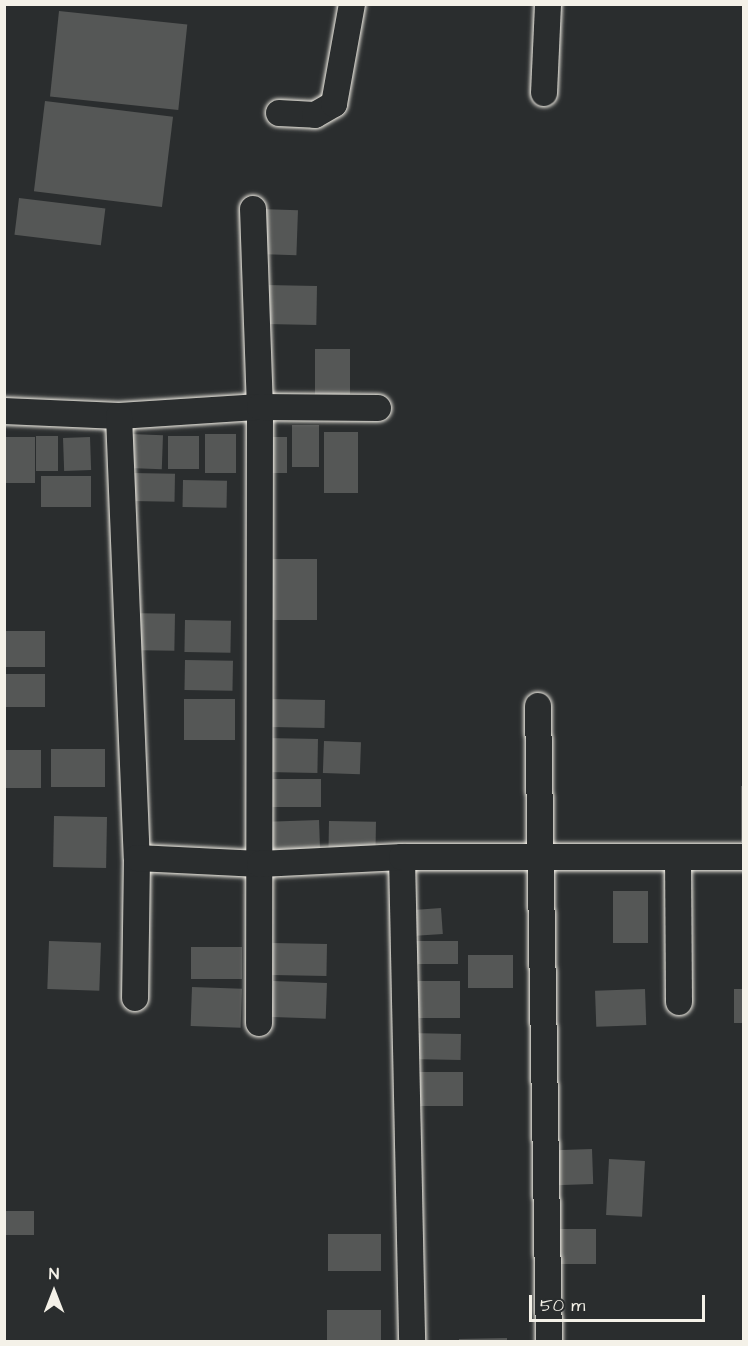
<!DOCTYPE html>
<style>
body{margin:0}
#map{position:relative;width:748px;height:1346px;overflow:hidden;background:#2a2d2e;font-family:"Architects Daughter",sans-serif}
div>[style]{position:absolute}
.building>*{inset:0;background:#555756;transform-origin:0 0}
.roads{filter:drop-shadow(0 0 2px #f4f1e8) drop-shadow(0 0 2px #f4f1e8)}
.minor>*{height:26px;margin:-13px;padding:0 13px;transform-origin:13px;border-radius:13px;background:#2a2d2e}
span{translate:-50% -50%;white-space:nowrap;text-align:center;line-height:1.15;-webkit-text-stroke:5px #2a2d2e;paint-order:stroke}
.frame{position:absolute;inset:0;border:6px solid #f4f1e8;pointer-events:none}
.north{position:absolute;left:24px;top:1262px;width:60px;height:60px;-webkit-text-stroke:4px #2a2d2e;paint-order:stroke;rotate:0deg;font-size:16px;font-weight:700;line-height:24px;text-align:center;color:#f4f1e8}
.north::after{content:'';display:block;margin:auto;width:21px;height:27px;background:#f4f1e8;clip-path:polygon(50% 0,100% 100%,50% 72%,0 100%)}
.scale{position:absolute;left:529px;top:1295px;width:176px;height:27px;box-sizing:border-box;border:3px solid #f4f1e8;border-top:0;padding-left:8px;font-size:18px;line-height:21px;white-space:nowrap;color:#f4f1e8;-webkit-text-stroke:4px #2a2d2e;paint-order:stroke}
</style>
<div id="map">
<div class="building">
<div style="left:59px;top:11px;width:129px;height:86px;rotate:6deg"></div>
<div style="left:45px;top:101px;width:129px;height:91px;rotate:7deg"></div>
<div style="left:19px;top:198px;width:87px;height:37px;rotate:7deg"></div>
<div style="left:260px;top:209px;width:38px;height:45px;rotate:2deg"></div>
<div style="left:266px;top:285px;width:51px;height:39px;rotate:1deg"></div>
<div style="left:315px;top:349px;width:35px;height:49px"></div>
<div style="left:292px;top:425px;width:27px;height:42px"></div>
<div style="left:324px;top:432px;width:34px;height:61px"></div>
<div style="left:130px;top:434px;width:33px;height:34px;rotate:2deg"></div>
<div style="left:205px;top:434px;width:31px;height:39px"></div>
<div style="left:36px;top:436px;width:22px;height:35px"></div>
<div style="left:168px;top:436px;width:31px;height:33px"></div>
<div style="left:4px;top:437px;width:31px;height:46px"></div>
<div style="left:90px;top:437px;width:33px;height:27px;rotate:88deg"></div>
<div style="left:263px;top:437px;width:24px;height:36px"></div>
<div style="left:131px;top:473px;width:44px;height:28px;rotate:1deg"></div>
<div style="left:41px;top:476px;width:50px;height:31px"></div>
<div style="left:183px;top:480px;width:44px;height:27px;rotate:1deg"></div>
<div style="left:269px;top:559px;width:48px;height:61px"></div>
<div style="left:125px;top:613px;width:50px;height:37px;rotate:1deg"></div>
<div style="left:185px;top:620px;width:46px;height:32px;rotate:1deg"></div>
<div style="left:4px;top:631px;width:41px;height:36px"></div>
<div style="left:185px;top:660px;width:48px;height:30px;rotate:1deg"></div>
<div style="left:45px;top:674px;width:33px;height:41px;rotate:90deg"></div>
<div style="left:184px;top:699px;width:51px;height:41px"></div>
<div style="left:271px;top:699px;width:54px;height:28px;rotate:1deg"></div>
<div style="left:266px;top:738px;width:52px;height:34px;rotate:1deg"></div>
<div style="left:324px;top:741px;width:37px;height:32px;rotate:2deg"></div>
<div style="left:51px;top:749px;width:54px;height:38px"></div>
<div style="left:5px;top:750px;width:36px;height:38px"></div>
<div style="left:269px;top:779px;width:52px;height:28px"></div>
<div style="left:741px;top:786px;width:3px;height:56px"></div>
<div style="left:54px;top:816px;width:53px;height:51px;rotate:1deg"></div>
<div style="left:319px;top:820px;width:36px;height:51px;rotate:88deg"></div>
<div style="left:329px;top:821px;width:47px;height:35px;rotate:1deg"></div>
<div style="left:613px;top:891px;width:35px;height:52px"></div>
<div style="left:441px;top:908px;width:26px;height:31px;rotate:86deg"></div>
<div style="left:49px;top:941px;width:52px;height:48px;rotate:2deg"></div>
<div style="left:414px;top:941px;width:44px;height:23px"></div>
<div style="left:272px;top:943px;width:55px;height:32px;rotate:1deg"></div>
<div style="left:191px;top:947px;width:51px;height:32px"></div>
<div style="left:468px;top:955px;width:45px;height:33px"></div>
<div style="left:273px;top:981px;width:54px;height:36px;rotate:2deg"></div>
<div style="left:409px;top:981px;width:51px;height:37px"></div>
<div style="left:192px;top:987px;width:50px;height:39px;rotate:2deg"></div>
<div style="left:645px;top:989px;width:36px;height:50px;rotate:88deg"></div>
<div style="left:734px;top:989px;width:10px;height:34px"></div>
<div style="left:409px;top:1033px;width:52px;height:26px;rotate:1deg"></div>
<div style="left:415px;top:1072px;width:48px;height:34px"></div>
<div style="left:592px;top:1149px;width:35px;height:53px;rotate:88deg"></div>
<div style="left:609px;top:1159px;width:36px;height:56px;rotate:3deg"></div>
<div style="left:4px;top:1211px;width:30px;height:24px"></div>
<div style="left:543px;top:1229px;width:53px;height:35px"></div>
<div style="left:381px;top:1234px;width:37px;height:53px;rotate:90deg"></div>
<div style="left:381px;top:1310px;width:32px;height:54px;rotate:90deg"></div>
<div style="clip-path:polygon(507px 1338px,507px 1342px,459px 1342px,459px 1339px)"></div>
</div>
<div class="roads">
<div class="minor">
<div style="left:544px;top:93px;width:89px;rotate:-87.4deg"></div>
<div style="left:279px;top:113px;width:36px;rotate:3deg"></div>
<div style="left:315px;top:115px;width:22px;rotate:-30deg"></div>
<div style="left:334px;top:104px;width:102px;rotate:-79.8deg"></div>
<div style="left:253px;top:209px;width:198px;rotate:88deg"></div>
<div style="left:260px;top:407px;width:616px;rotate:90.09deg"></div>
<div style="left:4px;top:411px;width:115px;rotate:2.5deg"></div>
<div style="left:119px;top:416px;width:141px;rotate:-3.7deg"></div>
<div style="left:260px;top:407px;width:118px;rotate:0.5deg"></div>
<div style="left:119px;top:416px;width:442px;rotate:87.7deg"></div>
<div style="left:137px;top:858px;width:140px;rotate:90.8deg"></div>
<div style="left:538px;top:706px;width:636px;rotate:89.01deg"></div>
<div style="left:402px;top:857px;width:485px;rotate:88.8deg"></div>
<div style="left:678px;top:857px;width:145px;rotate:89.6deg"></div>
<div style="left:137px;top:858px;width:123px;rotate:2.8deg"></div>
<div style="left:260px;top:864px;width:142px;rotate:-2.8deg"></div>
<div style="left:402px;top:857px;width:342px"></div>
</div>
</div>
<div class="frame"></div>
<div class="north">N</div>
<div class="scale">50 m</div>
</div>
